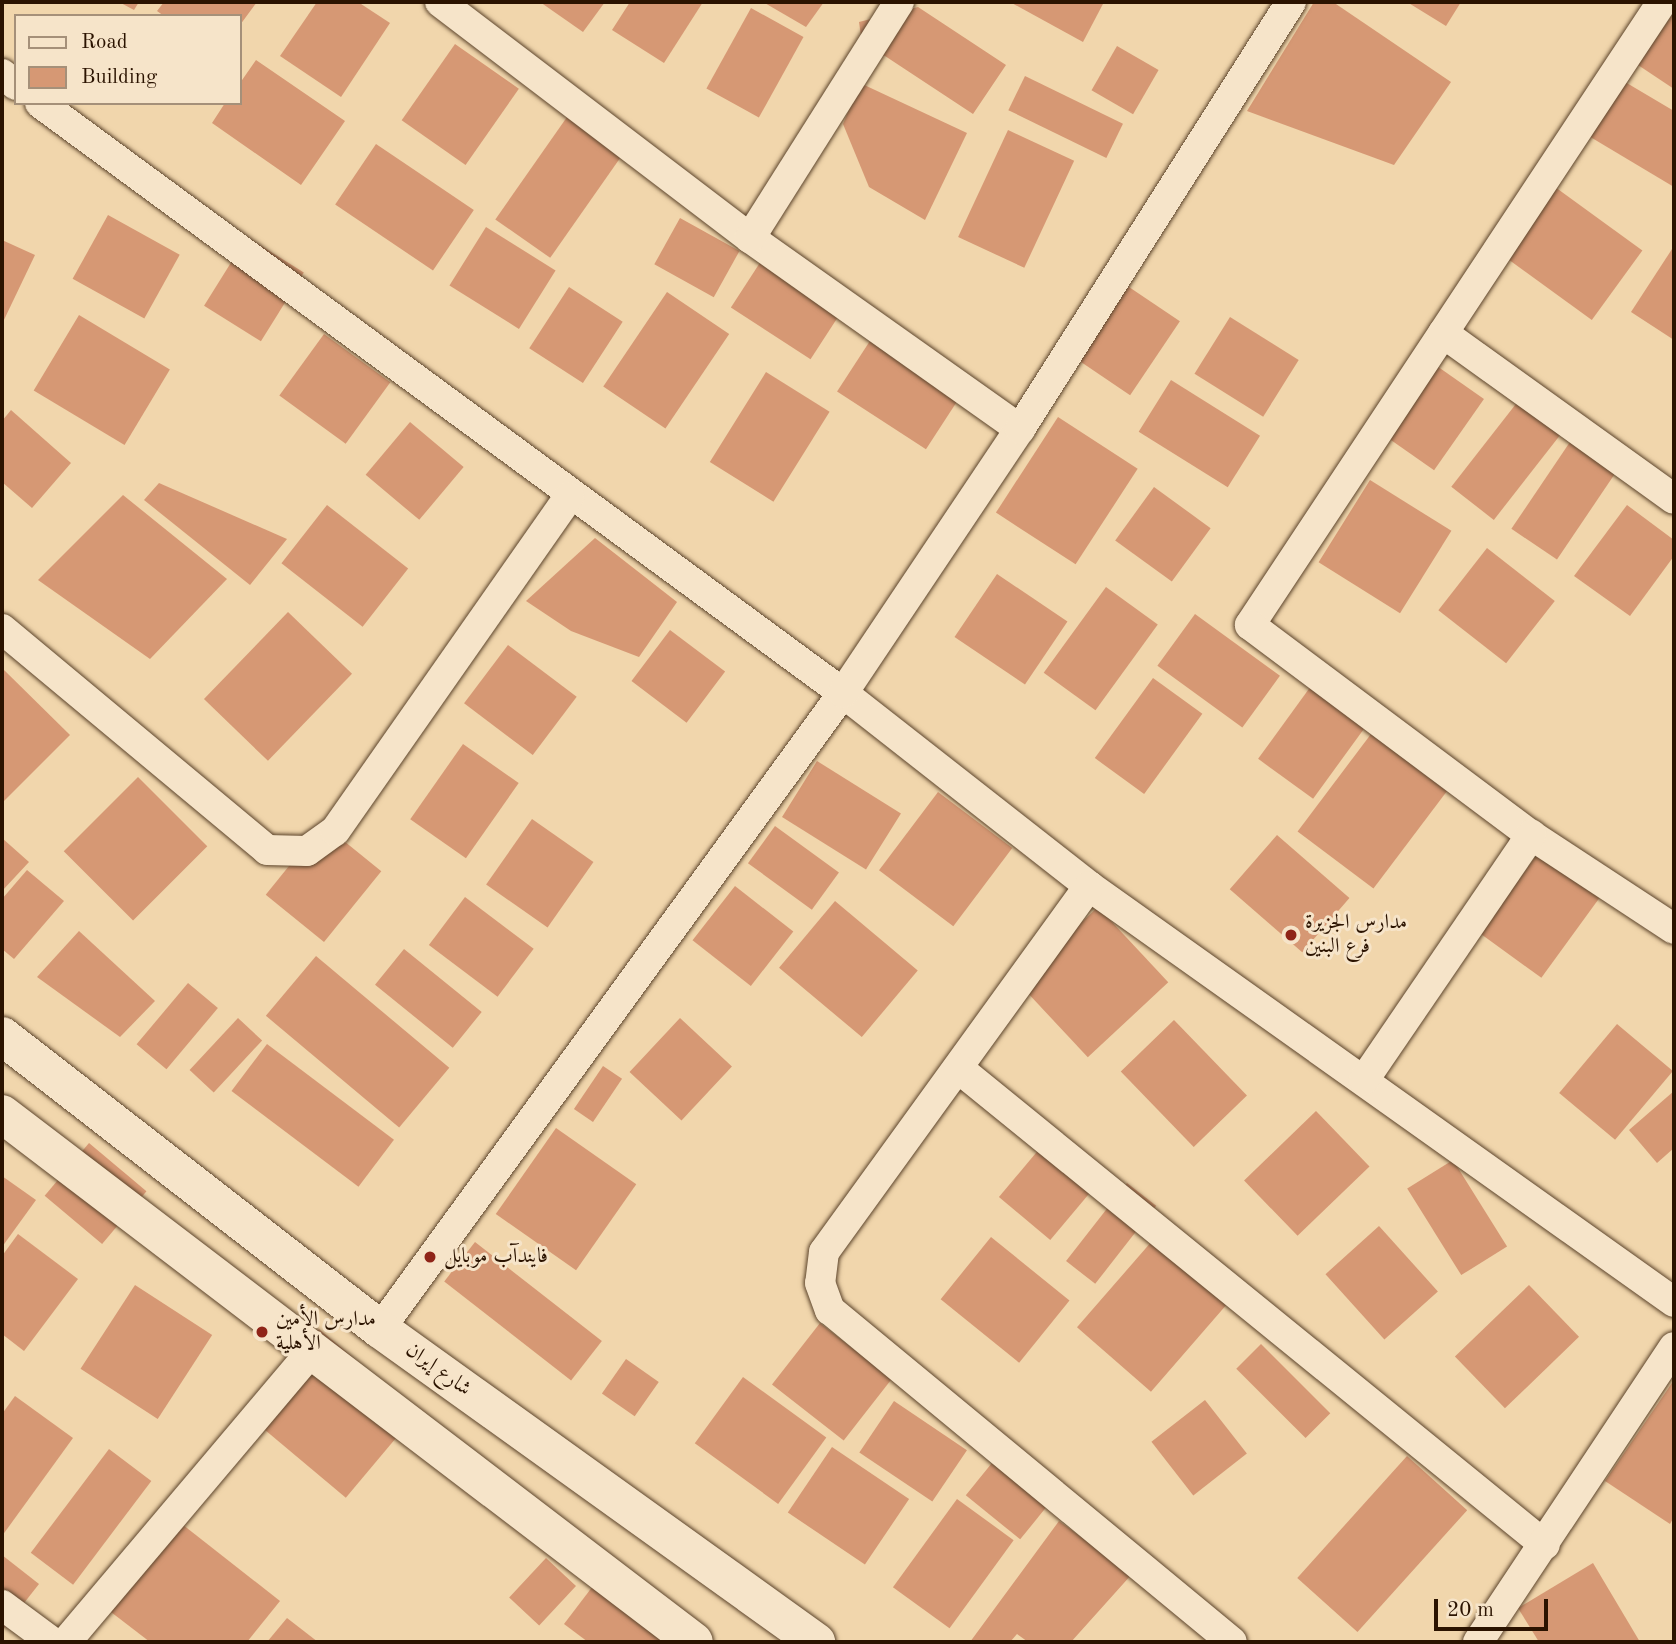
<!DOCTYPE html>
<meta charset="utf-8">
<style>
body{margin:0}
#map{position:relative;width:1676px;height:1644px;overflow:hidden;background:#f1d6ac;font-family:"Old Standard TT",Amiri,serif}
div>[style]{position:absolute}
.building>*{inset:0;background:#d69874;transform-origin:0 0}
.roads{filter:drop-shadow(0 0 2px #5c442b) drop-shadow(0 0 2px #5c442b)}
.street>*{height:30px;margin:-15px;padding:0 15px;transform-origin:15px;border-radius:15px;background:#f6e4c9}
.secondary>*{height:38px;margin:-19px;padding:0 19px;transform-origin:19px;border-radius:19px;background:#f6e4c9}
.dots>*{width:19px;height:19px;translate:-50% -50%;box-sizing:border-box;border:4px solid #f6e4c9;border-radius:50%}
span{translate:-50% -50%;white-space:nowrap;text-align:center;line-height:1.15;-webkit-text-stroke:6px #f6e4c9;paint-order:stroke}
.poi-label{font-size:21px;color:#2b1300}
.left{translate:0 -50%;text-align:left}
.street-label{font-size:21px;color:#2b1300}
.frame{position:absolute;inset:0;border:4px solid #2b1300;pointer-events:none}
.legend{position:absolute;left:14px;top:14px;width:228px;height:91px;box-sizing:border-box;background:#f6e4c9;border:2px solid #a59079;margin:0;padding:9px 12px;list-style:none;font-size:21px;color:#2b1300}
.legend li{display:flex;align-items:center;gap:14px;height:35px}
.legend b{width:35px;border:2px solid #a59079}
.scale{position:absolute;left:1434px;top:1599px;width:114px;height:32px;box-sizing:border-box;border:4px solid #2b1300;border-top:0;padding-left:9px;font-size:21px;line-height:24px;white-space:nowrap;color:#2b1300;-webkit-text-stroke:5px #f6e4c9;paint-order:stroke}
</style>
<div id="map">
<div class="building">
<div style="clip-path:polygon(119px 2px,139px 2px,134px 10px)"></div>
<div style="clip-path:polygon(164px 2px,257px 2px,240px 25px,240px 16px,164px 16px,157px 11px)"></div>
<div style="clip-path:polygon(317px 2px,358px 2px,390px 23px,341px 97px,280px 56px)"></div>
<div style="clip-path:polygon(540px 2px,605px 2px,583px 32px)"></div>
<div style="clip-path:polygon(630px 2px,703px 2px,664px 63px,612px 30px)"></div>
<div style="clip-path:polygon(763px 2px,824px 2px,806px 27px)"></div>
<div style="clip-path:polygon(1010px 2px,1104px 2px,1083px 42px)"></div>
<div style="clip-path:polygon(1314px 2px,1333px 2px,1451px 82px,1394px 165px,1247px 111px)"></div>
<div style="clip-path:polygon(1407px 2px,1461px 2px,1446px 26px)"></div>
<div style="clip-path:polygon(918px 7px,1006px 65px,973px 114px,885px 56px,863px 50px,859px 22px)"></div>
<div style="left:751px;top:8px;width:60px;height:92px;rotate:29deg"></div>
<div style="clip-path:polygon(1674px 12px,1674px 89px,1638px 65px)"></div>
<div style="left:455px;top:44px;width:78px;height:93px;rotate:35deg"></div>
<div style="left:1117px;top:46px;width:48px;height:51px;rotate:30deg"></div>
<div style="clip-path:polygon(256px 60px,345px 121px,301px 185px,212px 123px,225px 103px,240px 103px,240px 83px)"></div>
<div style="left:1025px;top:76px;width:109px;height:38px;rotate:26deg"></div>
<div style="clip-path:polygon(1620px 79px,1674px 111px,1674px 187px,1587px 135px)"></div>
<div style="clip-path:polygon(860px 83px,967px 133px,925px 220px,869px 187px,843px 124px)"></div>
<div style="left:567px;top:117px;width:67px;height:125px;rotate:35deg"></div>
<div style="left:1008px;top:130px;width:73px;height:118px;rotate:25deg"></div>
<div style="left:376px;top:144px;width:118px;height:73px;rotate:34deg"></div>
<div style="left:1555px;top:187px;width:108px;height:86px;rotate:36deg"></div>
<div style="left:108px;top:215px;width:82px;height:73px;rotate:29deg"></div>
<div style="left:680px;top:218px;width:68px;height:53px;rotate:29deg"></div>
<div style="left:486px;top:227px;width:82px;height:69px;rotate:32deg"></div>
<div style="left:247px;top:237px;width:67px;height:81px;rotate:32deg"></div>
<div style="clip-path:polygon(2px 240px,35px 255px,2px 324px)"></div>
<div style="clip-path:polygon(1674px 246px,1674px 340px,1631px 312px)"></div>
<div style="left:763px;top:258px;width:95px;height:59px;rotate:33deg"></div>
<div style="left:1126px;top:285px;width:65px;height:89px;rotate:34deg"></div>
<div style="left:569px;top:287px;width:64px;height:73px;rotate:33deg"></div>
<div style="left:667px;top:292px;width:75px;height:114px;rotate:34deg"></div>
<div style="left:79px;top:315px;width:106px;height:88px;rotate:31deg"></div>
<div style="left:1230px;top:317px;width:81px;height:67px;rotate:32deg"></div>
<div style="left:879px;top:327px;width:106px;height:77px;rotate:33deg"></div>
<div style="left:324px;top:334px;width:82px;height:76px;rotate:36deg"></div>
<div style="left:1434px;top:364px;width:61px;height:87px;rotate:35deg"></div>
<div style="left:766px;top:372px;width:75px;height:106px;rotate:32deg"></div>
<div style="left:1171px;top:380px;width:105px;height:61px;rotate:32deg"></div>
<div style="left:1519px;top:400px;width:54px;height:110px;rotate:38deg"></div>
<div style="clip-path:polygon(11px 410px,71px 463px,32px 508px,2px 482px,2px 421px)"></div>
<div style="left:1058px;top:417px;width:95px;height:114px;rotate:33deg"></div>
<div style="left:410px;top:422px;width:70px;height:69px;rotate:40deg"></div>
<div style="left:1574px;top:436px;width:55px;height:112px;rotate:34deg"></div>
<div style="left:1370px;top:480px;width:96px;height:97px;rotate:32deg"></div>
<div style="clip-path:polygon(159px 483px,287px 539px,250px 585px,144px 500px)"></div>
<div style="left:1154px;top:487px;width:70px;height:66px;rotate:36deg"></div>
<div style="clip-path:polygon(123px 495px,227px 579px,150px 659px,38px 580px)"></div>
<div style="left:327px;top:505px;width:103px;height:74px;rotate:38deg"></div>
<div style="clip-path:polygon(1627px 505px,1674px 540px,1674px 556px,1630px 616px,1574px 576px)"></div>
<div style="clip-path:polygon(595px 538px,677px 602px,639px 657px,571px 631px,526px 601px)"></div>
<div style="left:1487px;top:548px;width:86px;height:79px;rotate:38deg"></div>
<div style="left:997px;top:574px;width:85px;height:76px;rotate:34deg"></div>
<div style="left:1106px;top:587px;width:64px;height:106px;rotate:36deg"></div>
<div style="left:288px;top:612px;width:89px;height:121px;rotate:44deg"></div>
<div style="left:1195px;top:614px;width:105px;height:64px;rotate:36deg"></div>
<div style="left:670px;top:630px;width:69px;height:64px;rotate:37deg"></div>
<div style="left:508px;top:645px;width:86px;height:73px;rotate:37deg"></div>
<div style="clip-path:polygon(2px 668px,70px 735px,3px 802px,2px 801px)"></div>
<div style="left:1153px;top:678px;width:61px;height:99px;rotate:36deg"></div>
<div style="left:1311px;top:686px;width:68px;height:90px;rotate:36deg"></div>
<div style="left:1371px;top:734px;width:95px;height:122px;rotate:37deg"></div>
<div style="left:463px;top:744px;width:68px;height:92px;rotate:35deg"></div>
<div style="left:817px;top:761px;width:99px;height:66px;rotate:32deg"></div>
<div style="left:138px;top:777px;width:98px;height:105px;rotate:45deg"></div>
<div style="left:938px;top:792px;width:93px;height:98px;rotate:37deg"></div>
<div style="left:532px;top:819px;width:75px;height:80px;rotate:35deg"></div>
<div style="left:323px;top:824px;width:75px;height:91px;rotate:39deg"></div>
<div style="left:775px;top:826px;width:79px;height:46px;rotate:36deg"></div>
<div style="left:1277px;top:835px;width:96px;height:72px;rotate:41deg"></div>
<div style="clip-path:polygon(2px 838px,29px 862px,2px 891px)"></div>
<div style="left:1541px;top:849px;width:76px;height:104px;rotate:36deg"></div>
<div style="clip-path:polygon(27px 870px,64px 901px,14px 959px,2px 949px,2px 899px)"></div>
<div style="left:735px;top:886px;width:74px;height:69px;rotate:38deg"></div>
<div style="left:465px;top:897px;width:86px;height:60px;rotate:37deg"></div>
<div style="left:835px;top:901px;width:108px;height:87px;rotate:40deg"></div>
<div style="left:1098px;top:907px;width:103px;height:110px;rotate:47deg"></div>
<div style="clip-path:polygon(79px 931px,155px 1001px,120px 1037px,37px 977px)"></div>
<div style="left:404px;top:949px;width:100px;height:46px;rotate:39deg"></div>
<div style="left:316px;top:956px;width:174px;height:78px;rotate:40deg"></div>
<div style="left:188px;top:983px;width:39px;height:80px;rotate:40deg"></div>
<div style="left:238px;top:1018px;width:33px;height:71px;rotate:43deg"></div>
<div style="left:680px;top:1018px;width:71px;height:74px;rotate:43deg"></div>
<div style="left:1174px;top:1020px;width:105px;height:74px;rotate:46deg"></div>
<div style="left:1617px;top:1024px;width:73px;height:90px;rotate:40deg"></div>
<div style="left:267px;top:1044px;width:159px;height:59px;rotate:37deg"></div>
<div style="left:603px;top:1066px;width:23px;height:52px;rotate:34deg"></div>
<div style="clip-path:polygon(1674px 1091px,1674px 1148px,1657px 1163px,1629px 1130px)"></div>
<div style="left:1316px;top:1111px;width:77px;height:100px;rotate:46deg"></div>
<div style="left:556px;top:1128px;width:98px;height:105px;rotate:35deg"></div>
<div style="left:1051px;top:1135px;width:67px;height:81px;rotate:40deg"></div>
<div style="left:89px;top:1143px;width:75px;height:69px;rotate:40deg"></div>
<div style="left:1453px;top:1160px;width:102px;height:54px;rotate:58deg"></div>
<div style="clip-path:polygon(2px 1176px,36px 1200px,2px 1247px)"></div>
<div style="left:1127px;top:1183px;width:37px;height:99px;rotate:38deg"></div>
<div style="left:1379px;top:1226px;width:88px;height:72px;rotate:48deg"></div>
<div style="left:1159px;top:1233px;width:98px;height:125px;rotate:41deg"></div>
<div style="clip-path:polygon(18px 1234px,78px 1279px,24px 1351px,2px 1334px,2px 1256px)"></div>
<div style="left:991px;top:1237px;width:101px;height:80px;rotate:39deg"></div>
<div style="left:475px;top:1242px;width:161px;height:50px;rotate:38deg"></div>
<div style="left:135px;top:1285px;width:92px;height:100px;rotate:33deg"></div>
<div style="left:1529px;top:1285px;width:72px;height:103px;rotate:46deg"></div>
<div style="left:820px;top:1323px;width:91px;height:78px;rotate:38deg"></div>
<div style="left:319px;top:1329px;width:129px;height:112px;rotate:40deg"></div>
<div style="left:1261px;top:1344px;width:98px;height:35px;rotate:45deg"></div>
<div style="left:626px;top:1359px;width:40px;height:42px;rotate:35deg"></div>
<div style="left:743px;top:1377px;width:103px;height:82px;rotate:36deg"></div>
<div style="clip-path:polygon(1674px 1380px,1674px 1517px,1670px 1524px,1605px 1481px)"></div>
<div style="clip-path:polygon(15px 1396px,73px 1438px,2px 1536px,2px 1414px)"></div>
<div style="left:1205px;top:1400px;width:68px;height:68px;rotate:52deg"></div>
<div style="left:894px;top:1401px;width:88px;height:62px;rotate:34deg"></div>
<div style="left:832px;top:1447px;width:93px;height:79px;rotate:34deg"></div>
<div style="left:109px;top:1449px;width:53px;height:130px;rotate:37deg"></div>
<div style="left:1407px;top:1456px;width:81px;height:164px;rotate:42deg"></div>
<div style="left:996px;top:1458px;width:70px;height:48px;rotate:39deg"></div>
<div style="left:957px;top:1499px;width:70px;height:109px;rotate:36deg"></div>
<div style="clip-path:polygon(164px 1510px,280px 1601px,247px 1642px,150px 1642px,94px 1599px)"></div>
<div style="clip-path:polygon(1059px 1521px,1132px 1574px,1071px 1642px,1028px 1642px,1017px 1634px,1010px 1642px,970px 1642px)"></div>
<div style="clip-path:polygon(2px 1555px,39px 1584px,2px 1631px)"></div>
<div style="left:546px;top:1558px;width:41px;height:54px;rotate:43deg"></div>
<div style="clip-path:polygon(1593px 1563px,1640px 1642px,1539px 1642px,1518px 1608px)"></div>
<div style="clip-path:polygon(596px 1582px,675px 1642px,588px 1642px,564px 1624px)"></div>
<div style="clip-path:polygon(287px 1618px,318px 1642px,267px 1642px)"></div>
</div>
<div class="roads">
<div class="street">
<div style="left:440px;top:2px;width:390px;rotate:37.3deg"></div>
<div style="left:750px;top:238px;width:331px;rotate:35.3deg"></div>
<div style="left:1662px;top:2px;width:747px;rotate:123.48deg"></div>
<div style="left:1250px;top:625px;width:351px;rotate:36.8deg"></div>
<div style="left:1531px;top:835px;width:171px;rotate:33.3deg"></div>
<div style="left:2px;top:74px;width:18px;rotate:38deg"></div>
<div style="left:40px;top:103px;width:996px;rotate:36.31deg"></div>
<div style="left:843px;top:693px;width:313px;rotate:38.1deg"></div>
<div style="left:1089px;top:886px;width:718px;rotate:35.42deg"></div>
<div style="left:750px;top:238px;width:279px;rotate:-57.7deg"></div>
<div style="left:1443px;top:333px;width:284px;rotate:35.7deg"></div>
<div style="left:2px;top:629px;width:345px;rotate:39.8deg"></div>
<div style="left:267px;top:850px;width:40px;rotate:1.4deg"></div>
<div style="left:307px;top:851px;width:34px;rotate:-36deg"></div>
<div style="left:335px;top:831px;width:408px;rotate:-55deg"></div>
<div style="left:1089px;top:886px;width:452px;rotate:125.9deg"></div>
<div style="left:824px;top:1252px;width:31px;rotate:97deg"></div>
<div style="left:820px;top:1283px;width:29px;rotate:70deg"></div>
<div style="left:830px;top:1310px;width:521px;rotate:39.55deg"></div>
<div style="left:958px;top:1068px;width:756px;rotate:39.1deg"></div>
<div style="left:1364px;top:1080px;width:297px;rotate:-55.7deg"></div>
<div style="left:380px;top:1329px;width:787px;rotate:-53.95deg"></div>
<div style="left:843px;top:693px;width:318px;rotate:-56.2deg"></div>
<div style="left:1020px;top:429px;width:506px;rotate:-57.6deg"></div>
<div style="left:2px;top:1605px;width:62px;rotate:36.5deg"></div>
<div style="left:66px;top:1642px;width:380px;rotate:-49.8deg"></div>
<div style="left:1478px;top:1642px;width:354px;rotate:-56.4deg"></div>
</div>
<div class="secondary">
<div style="left:2px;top:1036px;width:478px;rotate:37.8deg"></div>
<div style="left:380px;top:1329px;width:537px;rotate:35.67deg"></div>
<div style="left:2px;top:1114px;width:870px;rotate:37.34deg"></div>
</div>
</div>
<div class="dots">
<div style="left:1291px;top:935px;background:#8f2418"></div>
<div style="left:430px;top:1257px;background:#8f2418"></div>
<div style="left:262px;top:1332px;background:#8f2418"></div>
</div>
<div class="poi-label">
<span class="left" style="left:1305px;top:935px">مدارس الجزيرة<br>فرع البنين</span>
<span class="left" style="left:444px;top:1257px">فايندآب موبايل</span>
<span class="left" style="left:276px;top:1332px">مدارس الأمين<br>الأهلية</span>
</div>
<div class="street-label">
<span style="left:438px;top:1370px;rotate:36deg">شارع إيران</span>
</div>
<div class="frame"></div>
<ul class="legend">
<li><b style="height:9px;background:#f6e4c9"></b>Road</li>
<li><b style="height:19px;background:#d69874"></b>Building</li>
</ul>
<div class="scale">20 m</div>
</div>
